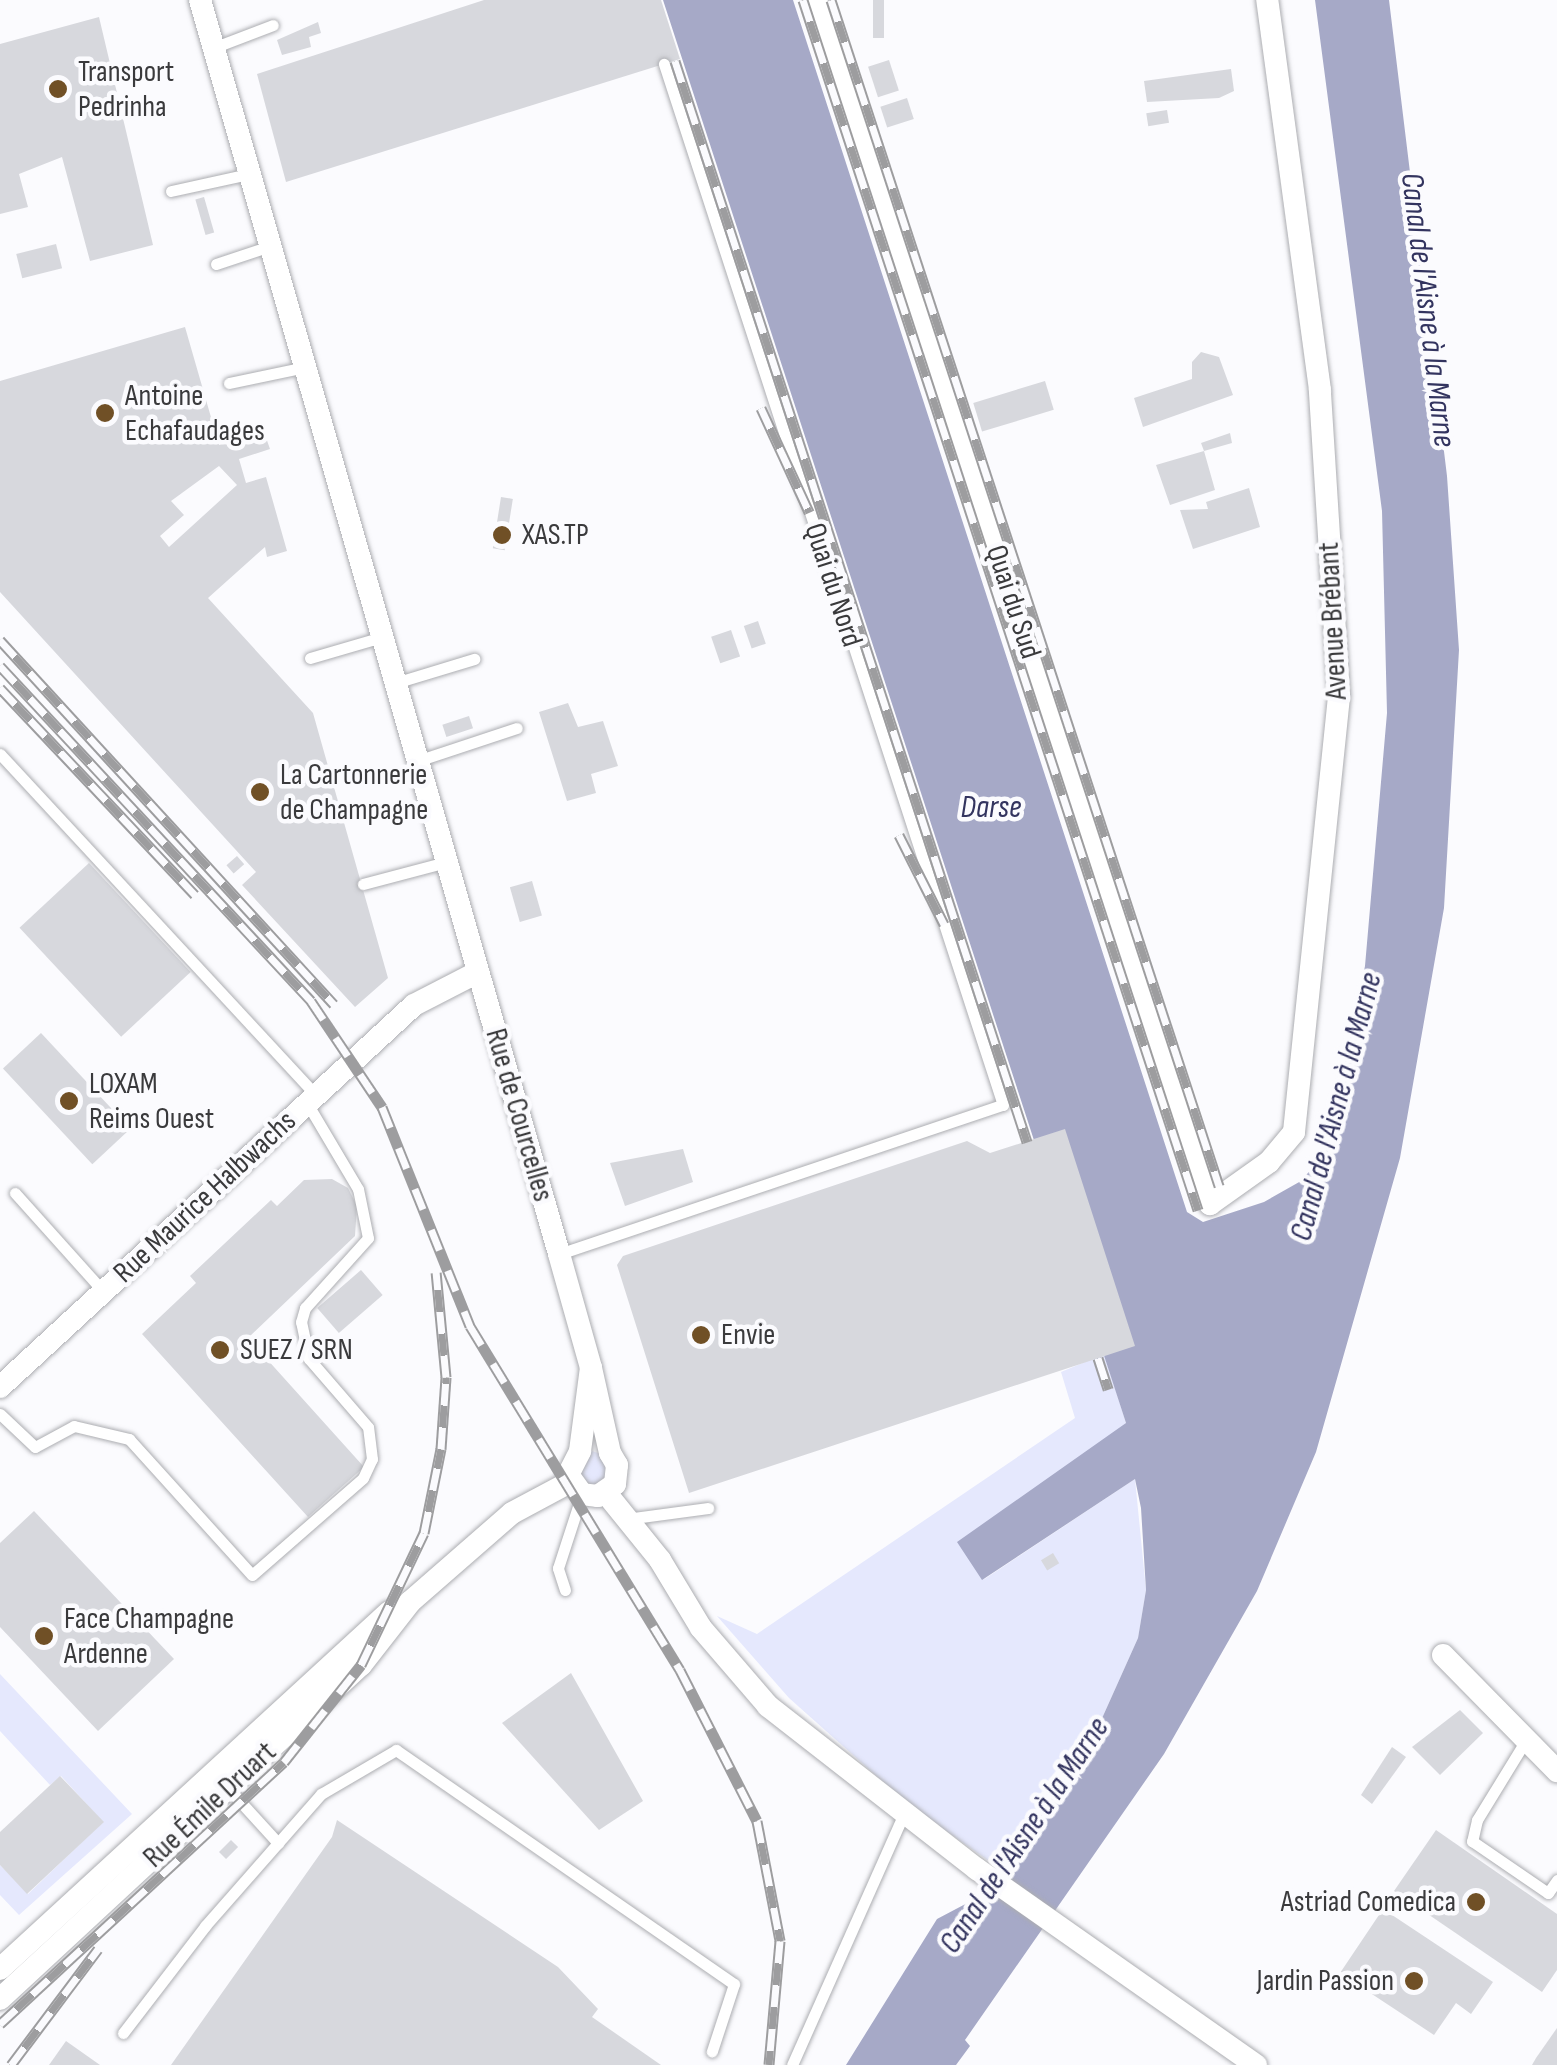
<!DOCTYPE html>
<meta charset="utf-8">
<style>
body{margin:0}
#map{position:relative;width:1557px;height:2065px;overflow:hidden;background:#fbfbfe;font-family:"Sofia Sans Condensed",sans-serif}
div>[style]{position:absolute}
.green>*{inset:0;background:#e5e8fd}
.water>*{inset:0;background:#a6a9c7}
.building>*{inset:0;background:#d7d8dd;transform-origin:0 0}
.roads{filter:drop-shadow(0 0 2px #acadb1) drop-shadow(0 0 2px #acadb1)}
.lane>*{height:11px;margin:-5.5px;padding:0 5.5px;transform-origin:5.5px;border-radius:5.5px;background:#fff}
.street>*{height:22px;margin:-11px;padding:0 11px;transform-origin:11px;border-radius:11px;background:#fff}
.rail>*{height:11px;margin-top:-5.5px;transform-origin:0;background:repeating-linear-gradient(90deg,#fbfbfe 0 22px,#9d9d9f 0 44px);box-sizing:border-box;border-block:2px solid #9d9d9f}
.dots>*{width:28px;height:28px;translate:-50% -50%;box-sizing:border-box;border:5px solid #fbfbfe;border-radius:50%}
span{translate:-50% -50%;white-space:nowrap;text-align:center;line-height:1.15;-webkit-text-stroke:9px #fbfbfe;paint-order:stroke}
.poi-label{font-size:30px;color:#3a3a3c}
.left{translate:0 -50%;text-align:left}
.right{translate:-100% -50%;text-align:right}
.street-label{font-size:30px;color:#3a3a3c}
.water-label{font-size:32px;color:#33345f;font-style:italic}
</style>
<div id="map">
<div class="green">
<div style="clip-path:polygon(1104px 1354px,1126px 1423px,983px 1580px,1135px 1479px,1146px 1590px,1138px 1638px,1099px 1725px,1003px 1871px,908px 1804px,789px 1698px,717px 1616px,757px 1634px,1075px 1418px,1061px 1372px)"></div>
<div style="clip-path:polygon(592px 1451px,604px 1455px,612px 1478px,583px 1489px,576px 1461px)"></div>
<div style="clip-path:polygon(0 1674px,132px 1814px,19px 1915px,0 1895px,0 1865px,28px 1894px,103px 1822px,61px 1776px,50px 1785px,0 1731px)"></div>
</div>
<div class="water">
<div style="clip-path:polygon(663px 0,793px 0,1187px 1212px,1203px 1222px,1264px 1202px,1301px 1181px,1326px 1152px,1365px 966px,1387px 713px,1382px 511px,1315px 0,1389px 0,1447px 476px,1459px 650px,1444px 908px,1400px 1158px,1316px 1452px,1257px 1591px,1164px 1754px,965px 2040px,970px 2046px,956px 2065px,846px 2065px,937px 1919px,992px 1890px,1099px 1725px,1138px 1638px,1146px 1590px,1141px 1508px,1135px 1479px,982px 1580px,957px 1542px,1126px 1423px)"></div>
</div>
<div class="building">
<div style="clip-path:polygon(484px 0,661px 0,680px 59px,286px 182px,257px 74px)"></div>
<div style="left:873px;top:0;width:11px;height:38px"></div>
<div style="clip-path:polygon(99px 17px,153px 245px,90px 261px,62px 157px,19px 174px,28px 207px,0 214px,0 44px)"></div>
<div style="clip-path:polygon(318px 22px,321px 33px,309px 37px,311px 47px,282px 55px,277px 40px)"></div>
<div style="left:889px;top:60px;width:32px;height:22px;rotate:72deg"></div>
<div style="clip-path:polygon(1231px 69px,1234px 91px,1219px 98px,1147px 102px,1144px 81px)"></div>
<div style="left:907px;top:98px;width:22px;height:28px;rotate:72deg"></div>
<div style="left:1167px;top:110px;width:13px;height:21px;rotate:81deg"></div>
<div style="left:204px;top:197px;width:37px;height:9px;rotate:74deg"></div>
<div style="left:56px;top:244px;width:25px;height:41px;rotate:76deg"></div>
<div style="clip-path:polygon(evenodd,185px 327px,219px 445px,264px 432px,270px 449px,239px 459px,246px 483px,266px 477px,287px 551px,267px 557px,265px 547px,208px 598px,313px 713px,388px 978px,355px 1007px,242px 885px,256px 872px,0 592px,0 381px,185px 327px,219px 466px,237px 485px,169px 547px,160px 536px,184px 515px,171px 501px,219px 466px)"></div>
<div style="clip-path:polygon(1201px 352px,1219px 357px,1233px 395px,1143px 427px,1134px 398px,1192px 379px,1192px 362px)"></div>
<div style="left:1045px;top:381px;width:30px;height:75px;rotate:73deg"></div>
<div style="clip-path:polygon(1230px 433px,1232px 443px,1204px 451px,1215px 490px,1170px 505px,1156px 465px,1204px 451px,1201px 443px)"></div>
<div style="clip-path:polygon(1249px 488px,1260px 527px,1193px 549px,1180px 510px,1208px 509px,1206px 502px)"></div>
<div style="left:501px;top:497px;width:12px;height:52px;rotate:9deg"></div>
<div style="left:758px;top:621px;width:24px;height:15px;rotate:71deg"></div>
<div style="left:731px;top:630px;width:28px;height:21px;rotate:71deg"></div>
<div style="clip-path:polygon(568px 703px,578px 727px,603px 721px,618px 766px,591px 774px,596px 793px,567px 801px,539px 712px)"></div>
<div style="left:469px;top:716px;width:13px;height:28px;rotate:72deg"></div>
<div style="left:237px;top:856px;width:11px;height:14px;rotate:49deg"></div>
<div style="left:89px;top:863px;width:149px;height:95px;rotate:47deg"></div>
<div style="left:532px;top:881px;width:36px;height:23px;rotate:74deg"></div>
<div style="left:41px;top:1033px;width:131px;height:52px;rotate:47deg"></div>
<div style="clip-path:polygon(1065px 1129px,1135px 1346px,689px 1493px,617px 1265px,623px 1256px,967px 1141px,990px 1153px)"></div>
<div style="clip-path:polygon(683px 1149px,693px 1182px,625px 1206px,610px 1163px)"></div>
<div style="clip-path:polygon(332px 1179px,348px 1188px,357px 1206px,355px 1236px,248px 1338px,364px 1467px,308px 1517px,142px 1334px,196px 1283px,190px 1276px,271px 1200px,277px 1206px,304px 1180px)"></div>
<div style="left:361px;top:1270px;width:33px;height:58px;rotate:49deg"></div>
<div style="clip-path:polygon(34px 1511px,174px 1659px,98px 1731px,0 1627px,0 1543px)"></div>
<div style="left:1053px;top:1553px;width:12px;height:14px;rotate:59deg"></div>
<div style="clip-path:polygon(571px 1673px,643px 1801px,599px 1830px,502px 1723px)"></div>
<div style="clip-path:polygon(1460px 1710px,1483px 1733px,1440px 1775px,1412px 1747px)"></div>
<div style="clip-path:polygon(1392px 1747px,1406px 1757px,1372px 1804px,1361px 1795px)"></div>
<div style="clip-path:polygon(60px 1776px,104px 1822px,27px 1894px,0 1865px,0 1832px)"></div>
<div style="clip-path:polygon(337px 1820px,558px 1967px,598px 2009px,592px 2017px,661px 2065px,171px 2065px,332px 1837px)"></div>
<div style="clip-path:polygon(1436px 1830px,1557px 1914px,1557px 1970px,1542px 1992px,1394px 1891px)"></div>
<div style="left:231px;top:1840px;width:10px;height:17px;rotate:45deg"></div>
<div style="clip-path:polygon(1383px 1909px,1493px 1982px,1471px 2014px,1456px 2003px,1434px 2035px,1340px 1973px)"></div>
<div style="clip-path:polygon(1557px 2028px,1557px 2065px,1532px 2065px,1536px 2058px)"></div>
<div style="clip-path:polygon(66px 2041px,100px 2065px,49px 2065px)"></div>
</div>
<div class="roads">
<div class="lane">
<div style="left:213px;top:48px;width:64px;rotate:-21deg"></div>
<div style="left:171px;top:191px;width:80px;rotate:-12.3deg"></div>
<div style="left:216px;top:264px;width:57px;rotate:-18.4deg"></div>
<div style="left:229px;top:383px;width:78px;rotate:-11.9deg"></div>
<div style="left:310px;top:658px;width:75px;rotate:-16.3deg"></div>
<div style="left:395px;top:683px;width:83px;rotate:-16.9deg"></div>
<div style="left:0;top:754px;width:465px;rotate:47.2deg"></div>
<div style="left:417px;top:761px;width:105px;rotate:-18.3deg"></div>
<div style="left:363px;top:884px;width:86px;rotate:-14.8deg"></div>
<div style="left:15px;top:1193px;width:132px;rotate:48.1deg"></div>
<div style="left:559px;top:1254px;width:468px;rotate:-18.6deg"></div>
<div style="left:1003px;top:1105px;width:1095px;rotate:-108.04deg"></div>
<div style="left:0;top:1414px;width:48px;rotate:43.3deg"></div>
<div style="left:35px;top:1447px;width:44px;rotate:-28.3deg"></div>
<div style="left:74px;top:1426px;width:57px;rotate:13.3deg"></div>
<div style="left:129px;top:1439px;width:183px;rotate:47.9deg"></div>
<div style="left:252px;top:1575px;width:147px;rotate:-41.1deg"></div>
<div style="left:363px;top:1478px;width:21px;rotate:-65deg"></div>
<div style="left:372px;top:1459px;width:32px;rotate:-97deg"></div>
<div style="left:368px;top:1427px;width:90px;rotate:-130.9deg"></div>
<div style="left:309px;top:1359px;width:38px;rotate:-102deg"></div>
<div style="left:301px;top:1322px;width:15px;rotate:-74deg"></div>
<div style="left:305px;top:1308px;width:94px;rotate:-48deg"></div>
<div style="left:368px;top:1238px;width:50px;rotate:-101.5deg"></div>
<div style="left:358px;top:1189px;width:100px;rotate:-120.7deg"></div>
<div style="left:626px;top:1519px;width:83px;rotate:-7.6deg"></div>
<div style="left:565px;top:1590px;width:23px;rotate:-108deg"></div>
<div style="left:558px;top:1568px;width:78px;rotate:-72deg"></div>
<div style="left:1526px;top:1740px;width:94px;rotate:121.5deg"></div>
<div style="left:1477px;top:1820px;width:22px;rotate:103deg"></div>
<div style="left:1472px;top:1841px;width:92px;rotate:34.4deg"></div>
<div style="left:1548px;top:1893px;width:16px;rotate:-55deg"></div>
<div style="left:227px;top:1787px;width:76px;rotate:47.7deg"></div>
<div style="left:123px;top:2033px;width:135px;rotate:-52.5deg"></div>
<div style="left:205px;top:1926px;width:176px;rotate:-48.7deg"></div>
<div style="left:321px;top:1794px;width:87px;rotate:-30.4deg"></div>
<div style="left:396px;top:1750px;width:411px;rotate:34.7deg"></div>
<div style="left:734px;top:1984px;width:71px;rotate:108.2deg"></div>
<div style="left:792px;top:2065px;width:276px;rotate:-66deg"></div>
</div>
<div class="street">
<div style="left:200px;top:0;width:1304px;rotate:74.02deg"></div>
<div style="left:559px;top:1254px;width:118px;rotate:74.3deg"></div>
<div style="left:591px;top:1368px;width:87px;rotate:77.4deg"></div>
<div style="left:610px;top:1453px;width:14px;rotate:60deg"></div>
<div style="left:617px;top:1465px;width:19px;rotate:96deg"></div>
<div style="left:615px;top:1484px;width:21px;rotate:145deg"></div>
<div style="left:598px;top:1496px;width:16px;rotate:-173deg"></div>
<div style="left:582px;top:1494px;width:24px;rotate:-126deg"></div>
<div style="left:568px;top:1475px;width:27px;rotate:-63deg"></div>
<div style="left:580px;top:1451px;width:84px;rotate:-82.5deg"></div>
<div style="left:816px;top:0;width:1267px;rotate:71.88deg"></div>
<div style="left:1210px;top:1204px;width:72px;rotate:-35.4deg"></div>
<div style="left:1269px;top:1162px;width:39px;rotate:-50deg"></div>
<div style="left:1294px;top:1132px;width:439px;rotate:-84.1deg"></div>
<div style="left:1339px;top:695px;width:306px;rotate:-93.6deg"></div>
<div style="left:1320px;top:390px;width:394px;rotate:-97.7deg"></div>
<div style="left:0;top:1387px;width:563px;rotate:-42.7deg"></div>
<div style="left:414px;top:1005px;width:72px;rotate:-27.3deg"></div>
<div style="left:606px;top:1493px;width:86px;rotate:51.1deg"></div>
<div style="left:660px;top:1560px;width:79px;rotate:58.9deg"></div>
<div style="left:701px;top:1628px;width:103px;rotate:49.3deg"></div>
<div style="left:768px;top:1706px;width:265px;rotate:38deg"></div>
<div style="left:977px;top:1869px;width:341px;rotate:35.1deg"></div>
<div style="left:1443px;top:1655px;width:163px;rotate:45.5deg"></div>
<div style="left:0;top:1969px;width:528px;rotate:-42.54deg"></div>
<div style="left:0;top:1999px;width:492px;rotate:-42.8deg"></div>
<div style="left:361px;top:1665px;width:80px;rotate:-52.1deg"></div>
<div style="left:410px;top:1602px;width:135px;rotate:-41.1deg"></div>
<div style="left:512px;top:1513px;width:66px;rotate:-28.1deg"></div>
</div>
</div>
<div class="rail">
<div style="left:803px;top:0;width:1273px;rotate:71.92deg"></div>
<div style="left:831px;top:0;width:1248px;rotate:71.88deg"></div>
<div style="left:675px;top:61px;width:1137px;rotate:71.96deg"></div>
<div style="left:761px;top:408px;width:115px;rotate:65.2deg"></div>
<div style="left:0;top:640px;width:494px;rotate:47.5deg"></div>
<div style="left:0;top:666px;width:457px;rotate:47.1deg"></div>
<div style="left:311px;top:1001px;width:128px;rotate:56.2deg"></div>
<div style="left:382px;top:1107px;width:236px;rotate:68.1deg"></div>
<div style="left:470px;top:1326px;width:403px;rotate:58.6deg"></div>
<div style="left:680px;top:1670px;width:169px;rotate:63deg"></div>
<div style="left:757px;top:1821px;width:122px;rotate:79.1deg"></div>
<div style="left:780px;top:1941px;width:124px;rotate:95.1deg"></div>
<div style="left:0;top:688px;width:284px;rotate:46.7deg"></div>
<div style="left:899px;top:835px;width:100px;rotate:63.2deg"></div>
<div style="left:1098px;top:1358px;width:33px;rotate:72deg"></div>
<div style="left:0;top:2024px;width:386px;rotate:-42.7deg"></div>
<div style="left:284px;top:1762px;width:124px;rotate:-51.6deg"></div>
<div style="left:361px;top:1665px;width:146px;rotate:-64.5deg"></div>
<div style="left:424px;top:1533px;width:86px;rotate:-78.6deg"></div>
<div style="left:441px;top:1449px;width:72px;rotate:-86deg"></div>
<div style="left:446px;top:1377px;width:105px;rotate:-95.4deg"></div>
<div style="left:11px;top:2065px;width:145px;rotate:-53.1deg"></div>
</div>
<div class="dots">
<div style="left:58px;top:89px;background:#705026"></div>
<div style="left:105px;top:413px;background:#705026"></div>
<div style="left:502px;top:535px;background:#705026"></div>
<div style="left:260px;top:792px;background:#705026"></div>
<div style="left:69px;top:1101px;background:#705026"></div>
<div style="left:701px;top:1335px;background:#705026"></div>
<div style="left:220px;top:1350px;background:#705026"></div>
<div style="left:44px;top:1636px;background:#705026"></div>
<div style="left:1476px;top:1902px;background:#705026"></div>
<div style="left:1414px;top:1981px;background:#705026"></div>
</div>
<div class="poi-label">
<span class="left" style="left:78px;top:89px">Transport<br>Pedrinha</span>
<span class="left" style="left:125px;top:413px">Antoine<br>Echafaudages</span>
<span class="left" style="left:522px;top:535px">XAS.TP</span>
<span class="left" style="left:280px;top:792px">La Cartonnerie<br>de Champagne</span>
<span class="left" style="left:89px;top:1101px">LOXAM<br>Reims Ouest</span>
<span class="left" style="left:721px;top:1335px">Envie</span>
<span class="left" style="left:240px;top:1350px">SUEZ / SRN</span>
<span class="left" style="left:64px;top:1636px">Face Champagne<br>Ardenne</span>
<span class="right" style="left:1456px;top:1902px">Astriad Comedica</span>
<span class="right" style="left:1394px;top:1981px">Jardin Passion</span>
</div>
<div class="street-label">
<span style="left:833px;top:585px;rotate:72deg">Quai du Nord</span>
<span style="left:1013px;top:602px;rotate:72deg">Quai du Sud</span>
<span style="left:1333px;top:621px;rotate:-93deg">Avenue Brébant</span>
<span style="left:519px;top:1115px;rotate:74deg">Rue de Courcelles</span>
<span style="left:205px;top:1197px;rotate:-43deg">Rue Maurice Halbwachs</span>
<span style="left:210px;top:1805px;rotate:-43deg">Rue Émile Druart</span>
</div>
<div class="water-label">
<span style="left:1427px;top:310px;rotate:83deg">Canal de l'Aisne à la Marne</span>
<span style="left:991px;top:808px">Darse</span>
<span style="left:1337px;top:1107px;rotate:-75deg">Canal de l'Aisne à la Marne</span>
<span style="left:1025px;top:1836px;rotate:-56deg">Canal de l'Aisne à la Marne</span>
</div>
</div>
